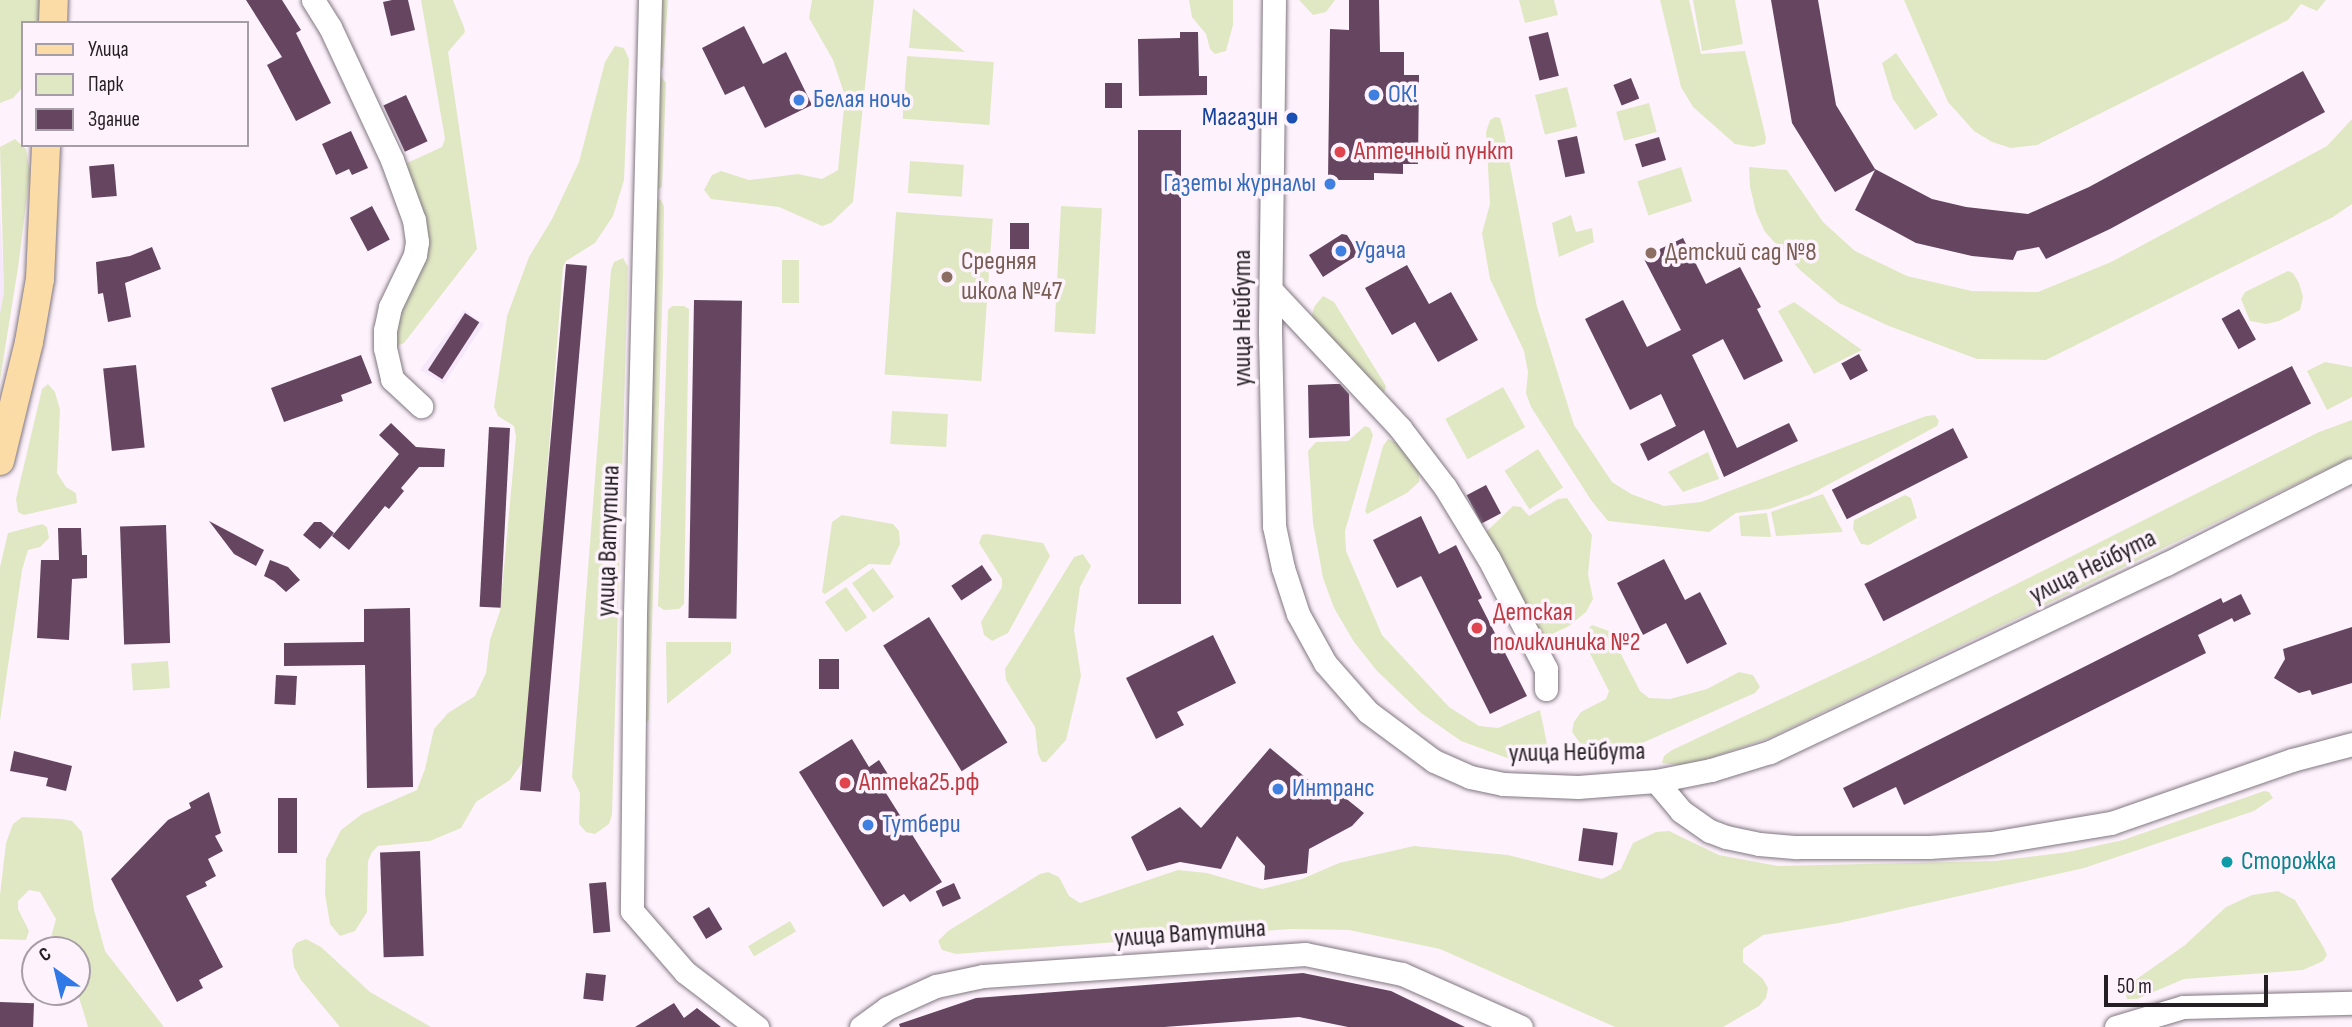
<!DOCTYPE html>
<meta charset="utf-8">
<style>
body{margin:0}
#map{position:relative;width:2352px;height:1027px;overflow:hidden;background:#fef3fd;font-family:"Sofia Sans Condensed",sans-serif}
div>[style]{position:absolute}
.industrial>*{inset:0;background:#f6e7fb}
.green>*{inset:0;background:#e0e8c3;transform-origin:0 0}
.building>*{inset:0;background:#654560;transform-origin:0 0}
.roads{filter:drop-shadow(0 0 2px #817780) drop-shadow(0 0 2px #817780)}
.minor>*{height:23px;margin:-11.5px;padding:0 11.5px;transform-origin:11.5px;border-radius:11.5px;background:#fff}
.major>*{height:28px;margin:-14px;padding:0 14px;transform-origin:14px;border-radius:14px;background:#fbdca7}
.dots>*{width:19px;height:19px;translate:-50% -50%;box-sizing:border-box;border:4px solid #fef3fd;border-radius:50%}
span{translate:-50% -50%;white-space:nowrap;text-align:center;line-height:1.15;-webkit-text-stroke:7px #fef3fd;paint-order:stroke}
.shop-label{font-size:26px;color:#366cbe}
.left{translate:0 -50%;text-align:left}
.right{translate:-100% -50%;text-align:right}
.transit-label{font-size:26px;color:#164399}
.health-label{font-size:26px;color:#be3a42}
.education-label{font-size:26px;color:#785e54}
.street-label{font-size:26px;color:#231f23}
.culture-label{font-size:26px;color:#0d838f}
.legend{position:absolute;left:21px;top:21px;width:228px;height:126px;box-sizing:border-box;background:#fef3fd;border:2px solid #a69ea6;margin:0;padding:9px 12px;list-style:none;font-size:21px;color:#231f23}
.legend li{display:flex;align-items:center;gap:14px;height:35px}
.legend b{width:35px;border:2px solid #a69ea6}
.north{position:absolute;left:21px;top:936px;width:70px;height:70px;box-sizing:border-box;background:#fef3fd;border:2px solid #a69ea6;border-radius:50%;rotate:326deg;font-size:19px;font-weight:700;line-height:28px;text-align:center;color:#231f23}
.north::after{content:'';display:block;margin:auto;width:24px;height:32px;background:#3079e6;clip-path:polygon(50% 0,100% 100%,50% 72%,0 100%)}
.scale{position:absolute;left:2104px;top:975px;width:164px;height:32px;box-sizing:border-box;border:4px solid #231f23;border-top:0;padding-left:9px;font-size:21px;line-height:24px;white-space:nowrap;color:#231f23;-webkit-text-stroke:5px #fef3fd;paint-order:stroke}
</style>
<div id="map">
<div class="industrial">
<div style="clip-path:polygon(0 204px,4px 292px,0 314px)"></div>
<div style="clip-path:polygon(464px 310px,484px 324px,444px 384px,420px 370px)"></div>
</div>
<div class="green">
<div style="clip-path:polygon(0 0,41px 0,39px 23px,23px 23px,23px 87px,13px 98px,0 103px)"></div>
<div style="clip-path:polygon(421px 0,453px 0,464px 27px,465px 32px,448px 52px,477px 249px,404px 343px,395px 347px,391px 330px,422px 256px,405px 164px,442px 147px,445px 139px)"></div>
<div style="clip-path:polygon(652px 0,668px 0,663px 68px,660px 68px)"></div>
<div style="clip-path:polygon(812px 0,874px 0,853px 202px,831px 223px,822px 226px,779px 207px,711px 199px,704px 190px,712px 175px,721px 171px,749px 180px,798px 174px,822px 179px,838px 170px,845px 96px,833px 60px,809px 18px)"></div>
<div style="clip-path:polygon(1189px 0,1233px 0,1233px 25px,1226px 51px,1215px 54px,1210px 49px,1206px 34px,1192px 17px)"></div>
<div style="clip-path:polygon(1299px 0,1335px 0,1326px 12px,1313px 15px)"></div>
<div style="clip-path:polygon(1519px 0,1554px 0,1558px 15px,1525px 23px)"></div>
<div style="clip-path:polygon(1660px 0,1689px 0,1701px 54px,1745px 51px,1766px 138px,1765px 144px,1753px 147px,1735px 144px,1693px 107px,1681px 87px)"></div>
<div style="clip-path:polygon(1693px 0,1735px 0,1743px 44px,1702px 51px)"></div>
<div style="clip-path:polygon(1904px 0,2326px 0,2317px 11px,2301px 4px,2288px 20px,2037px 145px,2011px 148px,1992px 142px,1974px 131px,1948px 102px)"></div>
<div style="clip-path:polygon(913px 8px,965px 52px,909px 48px)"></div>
<div style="clip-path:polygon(615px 46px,624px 48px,629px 59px,624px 180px,613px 216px,595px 243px,566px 261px,563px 267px,525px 759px,510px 780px,476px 802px,461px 828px,430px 841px,378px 846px,372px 852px,368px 861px,367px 912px,355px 931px,340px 936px,330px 924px,325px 894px,326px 859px,341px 830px,362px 814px,417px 790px,425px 769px,434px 729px,448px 713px,475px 696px,486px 673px,490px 640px,500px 611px,516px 437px,514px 426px,498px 416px,494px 407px,507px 316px,529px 257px,552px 219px,579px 162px,605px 62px)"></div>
<div style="clip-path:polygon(1896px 53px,1938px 115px,1915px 130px,1893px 99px,1882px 63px)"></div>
<div style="left:907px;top:56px;width:87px;height:63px;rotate:4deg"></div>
<div style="clip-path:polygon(655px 76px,661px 76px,666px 83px,662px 187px,655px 191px)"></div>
<div style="left:1567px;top:87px;width:41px;height:33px;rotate:76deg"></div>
<div style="left:1649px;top:103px;width:30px;height:34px;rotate:75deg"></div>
<div style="clip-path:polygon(1495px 117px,1500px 118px,1503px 128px,1537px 307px,1574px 425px,1612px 482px,1631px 494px,1664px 506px,1701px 502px,1926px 416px,1935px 415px,1939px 421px,1937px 426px,1809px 495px,1769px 509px,1736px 513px,1709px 532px,1608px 521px,1591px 500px,1531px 407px,1526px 393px,1528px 372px,1524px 351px,1490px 279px,1482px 233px,1490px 204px,1486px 132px,1490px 120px)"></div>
<div style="clip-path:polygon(2352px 119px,2352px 204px,2333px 217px,2046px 360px,1977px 359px,1889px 326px,1839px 303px,1801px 271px,1765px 232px,1756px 212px,1750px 187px,1749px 167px,1787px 170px,1823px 222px,1855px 251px,1907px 276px,1972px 291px,2038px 292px,2111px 262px,2327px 146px)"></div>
<div style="clip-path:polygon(15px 139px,26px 149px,30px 172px,18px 268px,0 380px,0 314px,4px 292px,0 147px)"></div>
<div style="left:910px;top:161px;width:54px;height:32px;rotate:4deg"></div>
<div style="left:1681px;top:167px;width:36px;height:46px;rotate:72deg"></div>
<div style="clip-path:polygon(654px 198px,661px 200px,664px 206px,663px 276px,649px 720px,643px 725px)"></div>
<div style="left:1061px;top:206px;width:41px;height:126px;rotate:3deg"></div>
<div style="left:896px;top:212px;width:97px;height:163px;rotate:4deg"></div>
<div style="clip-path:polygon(1571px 215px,1576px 232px,1592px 228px,1594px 242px,1559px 257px,1552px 223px)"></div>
<div style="clip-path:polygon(623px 258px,628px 267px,612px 815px,609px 824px,595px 834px,586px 832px,579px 824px,580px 793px,572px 777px,611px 270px,614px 262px)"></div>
<div style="left:782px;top:260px;width:17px;height:43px"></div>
<div style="clip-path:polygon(2288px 271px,2293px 273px,2299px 283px,2303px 297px,2300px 310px,2279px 321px,2266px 324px,2250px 321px,2241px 299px,2245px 292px)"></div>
<div style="clip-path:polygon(1323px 296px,1334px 302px,1386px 386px,1384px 393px,1311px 320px,1314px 307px)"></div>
<div style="clip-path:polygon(1794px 302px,1862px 350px,1814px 374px,1778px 311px)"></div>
<div style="clip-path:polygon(672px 306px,684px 306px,689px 309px,684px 604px,679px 609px,664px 610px,658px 606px,668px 310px)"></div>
<div style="clip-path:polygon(2325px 362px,2352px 367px,2352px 397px,2327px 410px,2307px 371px)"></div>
<div style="clip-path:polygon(48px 384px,55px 392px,60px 410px,57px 473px,66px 487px,76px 493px,77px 503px,24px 515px,18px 512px,16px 499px,42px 389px)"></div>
<div style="left:1503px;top:387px;width:46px;height:66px;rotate:61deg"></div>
<div style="left:892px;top:411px;width:56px;height:33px;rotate:3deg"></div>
<div style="clip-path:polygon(2352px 420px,2352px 457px,1769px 738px,1707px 759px,1680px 765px,1662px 763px,1664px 756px,1672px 750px,1871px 657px,2319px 432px)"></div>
<div style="clip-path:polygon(1365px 426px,1370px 428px,1373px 435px,1345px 531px,1346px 551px,1382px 635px,1449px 707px,1479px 726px,1498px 728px,1540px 710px,1548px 749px,1543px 757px,1510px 759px,1461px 741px,1421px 713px,1377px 671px,1354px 642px,1334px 608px,1323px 578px,1313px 523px,1308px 451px,1316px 442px,1348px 441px)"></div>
<div style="clip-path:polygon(1388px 439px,1399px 444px,1419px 472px,1419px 482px,1407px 493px,1367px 514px,1365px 511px,1383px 446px)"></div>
<div style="left:1538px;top:449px;width:46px;height:40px;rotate:57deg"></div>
<div style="clip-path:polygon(1708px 452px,1719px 479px,1683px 492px,1668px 472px)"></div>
<div style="clip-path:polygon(1823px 494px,1843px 532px,1776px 536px,1771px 512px)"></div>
<div style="clip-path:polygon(1905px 495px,1911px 498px,1917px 518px,1869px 545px,1861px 544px,1853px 529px,1854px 520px)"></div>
<div style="clip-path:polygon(1567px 498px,1592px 535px,1588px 574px,1593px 599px,1586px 612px,1569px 626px,1546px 637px,1537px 634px,1484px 534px,1513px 506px,1521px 507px,1529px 516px,1558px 499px)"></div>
<div style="clip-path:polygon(1767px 513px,1771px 537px,1741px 536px,1739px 516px)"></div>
<div style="clip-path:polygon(842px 515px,893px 524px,899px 531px,900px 544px,890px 565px,869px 564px,825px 594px,822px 592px,832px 522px)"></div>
<div style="clip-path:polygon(42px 524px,47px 527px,49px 538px,40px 547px,28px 550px,22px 570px,0 721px,0 567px,8px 533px)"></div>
<div style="clip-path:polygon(987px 534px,1043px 543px,1050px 556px,1008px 633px,992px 641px,984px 635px,981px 622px,1002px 587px,1002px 579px,979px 543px,982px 535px)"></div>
<div style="clip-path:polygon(1083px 554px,1091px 566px,1080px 587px,1074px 630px,1081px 676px,1066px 740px,1046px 762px,1042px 762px,1038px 754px,1035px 727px,1006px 680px,1005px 669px,1074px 557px)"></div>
<div style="left:873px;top:568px;width:36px;height:26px;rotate:54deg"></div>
<div style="left:846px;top:587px;width:37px;height:26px;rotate:55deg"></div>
<div style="clip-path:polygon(1592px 625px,1609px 631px,1640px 691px,1649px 698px,1670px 699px,1707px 689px,1739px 672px,1753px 675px,1760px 687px,1755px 693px,1631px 748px,1586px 751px,1572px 732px,1574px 722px,1581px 712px,1606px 699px,1609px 691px,1581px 636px)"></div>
<div style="clip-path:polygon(666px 642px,731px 642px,731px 653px,667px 704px)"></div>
<div style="left:168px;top:661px;width:27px;height:37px;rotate:86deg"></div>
<div style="clip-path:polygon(2264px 791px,2269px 792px,2273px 798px,2254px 811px,2084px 868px,1839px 923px,1763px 935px,1743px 949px,1743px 962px,1763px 979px,1768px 988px,1766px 998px,1759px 1006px,1723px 1027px,1615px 1027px,1440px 949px,1349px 930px,1291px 929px,956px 954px,942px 950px,938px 941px,948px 931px,1040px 874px,1048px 872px,1059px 877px,1069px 896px,1080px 903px,1178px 870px,1207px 873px,1262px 889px,1302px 879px,1339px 863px,1414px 846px,1508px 855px,1602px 879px,1621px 869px,1633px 843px,1656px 832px,1669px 831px,1719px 855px,1778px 866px,1995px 861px,2068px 852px,2123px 840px)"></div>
<div style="clip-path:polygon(22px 817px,62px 819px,72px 821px,82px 832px,94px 910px,105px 951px,164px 1027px,88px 1027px,77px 991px,77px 950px,55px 950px,51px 937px,56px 919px,40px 892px,29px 890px,18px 901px,18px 909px,29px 931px,26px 940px,0 939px,0 895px,6px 843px,13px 824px)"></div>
<div style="clip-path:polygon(2278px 891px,2295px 900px,2324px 948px,2327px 955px,2323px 961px,2303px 970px,2184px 979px,2137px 999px,2127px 999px,2124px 988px,2185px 945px,2226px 907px,2252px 895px)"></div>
<div style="left:790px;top:921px;width:12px;height:49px;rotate:59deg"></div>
<div style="clip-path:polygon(306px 939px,321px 947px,370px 992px,431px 1027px,340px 1027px,301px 980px,294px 967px,292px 950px,296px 943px)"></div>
</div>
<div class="building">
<div style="clip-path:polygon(246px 0,282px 0,301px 30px,296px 33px,331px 103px,296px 121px,267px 65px,282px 57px)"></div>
<div style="clip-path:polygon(392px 0,408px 0,415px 30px,391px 36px,383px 2px)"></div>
<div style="clip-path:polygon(1349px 0,1379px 0,1380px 52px,1404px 52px,1404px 75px,1419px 75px,1418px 164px,1403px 164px,1403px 174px,1374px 173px,1374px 180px,1328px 180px,1330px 29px,1349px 30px)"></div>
<div style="clip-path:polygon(1771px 0,1818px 0,1836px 105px,1875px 169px,1932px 199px,1966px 207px,2028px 214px,2089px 187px,2303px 71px,2325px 112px,2110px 229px,2046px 259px,2039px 247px,2017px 251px,2013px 260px,1972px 256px,1916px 243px,1855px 210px,1875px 170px,1835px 192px,1792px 123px)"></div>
<div style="clip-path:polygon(744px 26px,763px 64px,786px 52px,812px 105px,765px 128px,744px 86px,725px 95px,702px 48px)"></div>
<div style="clip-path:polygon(1180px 32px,1198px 32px,1199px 76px,1207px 76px,1207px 95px,1139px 96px,1138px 39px,1180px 38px)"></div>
<div style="left:1548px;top:32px;width:45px;height:20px;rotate:76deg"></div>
<div style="left:1631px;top:78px;width:22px;height:19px;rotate:68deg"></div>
<div style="left:1105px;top:83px;width:17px;height:25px"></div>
<div style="left:406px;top:95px;width:51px;height:25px;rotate:65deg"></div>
<div style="left:1138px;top:130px;width:43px;height:474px"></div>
<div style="clip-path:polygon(351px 131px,368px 168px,352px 175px,349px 169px,336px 175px,322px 144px)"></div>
<div style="left:1577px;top:136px;width:38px;height:20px;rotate:78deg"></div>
<div style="left:1659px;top:137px;width:24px;height:25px;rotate:73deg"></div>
<div style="left:114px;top:164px;width:32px;height:25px;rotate:85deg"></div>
<div style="left:372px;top:206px;width:38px;height:25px;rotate:62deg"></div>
<div style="left:1010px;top:223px;width:19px;height:26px"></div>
<div style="clip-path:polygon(1342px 234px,1347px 235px,1359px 254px,1323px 277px,1309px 255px)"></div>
<div style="clip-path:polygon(1683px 238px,1706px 284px,1740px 267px,1761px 307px,1757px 309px,1783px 361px,1744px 380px,1723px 339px,1692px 355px,1737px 448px,1789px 423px,1798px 441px,1724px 477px,1704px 430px,1648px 461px,1640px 444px,1676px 426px,1661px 394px,1630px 410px,1585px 319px,1623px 300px,1647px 347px,1681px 330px,1643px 257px)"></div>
<div style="clip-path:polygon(152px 247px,161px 269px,125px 283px,131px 317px,108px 322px,103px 293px,98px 294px,96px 262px,130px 256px)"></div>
<div style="left:566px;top:264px;width:21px;height:528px;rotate:5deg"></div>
<div style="clip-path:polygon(1407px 265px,1429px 304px,1451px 292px,1478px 340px,1438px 362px,1415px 322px,1392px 335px,1365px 288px)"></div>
<div style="left:694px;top:300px;width:48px;height:318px;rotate:1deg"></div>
<div style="left:2239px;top:309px;width:35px;height:20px;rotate:61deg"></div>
<div style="left:465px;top:313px;width:17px;height:68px;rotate:33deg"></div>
<div style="left:1859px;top:354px;width:19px;height:20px;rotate:62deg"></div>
<div style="clip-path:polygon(361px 355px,372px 383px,341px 395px,343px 401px,284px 422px,271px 388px)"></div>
<div style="left:136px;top:365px;width:83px;height:33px;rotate:84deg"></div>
<div style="left:2292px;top:366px;width:42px;height:480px;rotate:63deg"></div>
<div style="clip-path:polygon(1335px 384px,1340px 384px,1349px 394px,1350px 436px,1309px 438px,1308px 385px)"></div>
<div style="clip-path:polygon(391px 423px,416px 447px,445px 449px,444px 467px,419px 467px,401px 488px,404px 491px,389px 509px,385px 506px,349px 550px,332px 536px,399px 454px,379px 435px)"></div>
<div style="left:489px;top:427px;width:21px;height:180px;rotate:3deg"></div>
<div style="left:1953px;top:428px;width:33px;height:136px;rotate:63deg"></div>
<div style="left:1486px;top:485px;width:32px;height:22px;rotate:62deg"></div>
<div style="clip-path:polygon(1421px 516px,1439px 554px,1456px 545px,1482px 598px,1478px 600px,1527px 696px,1490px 714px,1421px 576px,1397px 588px,1373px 540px)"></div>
<div style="clip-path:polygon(209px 521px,264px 550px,256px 566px,234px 554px)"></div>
<div style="clip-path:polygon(314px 522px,321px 522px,334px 533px,320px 549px,303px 535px)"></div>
<div style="left:166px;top:525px;width:118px;height:46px;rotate:88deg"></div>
<div style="clip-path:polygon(58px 528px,81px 528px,82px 555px,87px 555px,87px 578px,72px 579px,69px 640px,37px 638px,41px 560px,59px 560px)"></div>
<div style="clip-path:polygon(1664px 559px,1685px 600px,1700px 592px,1727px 644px,1687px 664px,1666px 623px,1643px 635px,1617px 583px)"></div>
<div style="clip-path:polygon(270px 560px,288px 567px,300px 580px,286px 592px,274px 581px,264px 576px)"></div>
<div style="left:982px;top:565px;width:18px;height:37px;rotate:56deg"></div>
<div style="clip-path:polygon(2241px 594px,2251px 614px,2234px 622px,2232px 618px,2198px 635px,2206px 653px,1904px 805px,1896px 787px,1853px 808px,1843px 788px,2221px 598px,2223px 603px)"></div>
<div style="clip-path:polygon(410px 608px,413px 787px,367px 788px,365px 665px,284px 666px,284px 643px,364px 642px,364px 609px)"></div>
<div style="left:929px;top:617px;width:148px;height:54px;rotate:58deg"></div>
<div style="clip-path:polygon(2352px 627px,2352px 683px,2312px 695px,2310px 690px,2299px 693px,2274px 678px,2285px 659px,2283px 649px)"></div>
<div style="clip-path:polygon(1213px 635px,1236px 683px,1177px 712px,1184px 725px,1156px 739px,1126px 678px)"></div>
<div style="left:819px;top:659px;width:20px;height:30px"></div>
<div style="left:276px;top:675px;width:21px;height:29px;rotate:3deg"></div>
<div style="clip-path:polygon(852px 739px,869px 767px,879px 760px,894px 784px,884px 790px,942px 882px,910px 902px,904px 894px,883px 907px,799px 772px)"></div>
<div style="clip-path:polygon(1270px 748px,1317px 787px,1323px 780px,1364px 813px,1352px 826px,1309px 849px,1307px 873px,1264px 880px,1265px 866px,1237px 836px,1221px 869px,1180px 862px,1147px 871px,1131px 837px,1180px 807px,1201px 828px)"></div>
<div style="clip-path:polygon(14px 751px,72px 766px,66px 791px,46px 786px,48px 778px,10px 771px)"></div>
<div style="clip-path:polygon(209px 792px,221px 833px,215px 836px,223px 851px,208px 859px,216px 876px,205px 882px,207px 886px,186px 896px,223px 967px,199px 980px,203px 988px,177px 1002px,111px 879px,168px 820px,191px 808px,189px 803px)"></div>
<div style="left:278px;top:798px;width:19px;height:55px"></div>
<div style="left:1583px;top:828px;width:35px;height:33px;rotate:8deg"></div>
<div style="left:420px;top:851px;width:105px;height:40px;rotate:88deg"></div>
<div style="left:606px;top:882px;width:50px;height:17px;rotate:85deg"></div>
<div style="left:954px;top:883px;width:17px;height:20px;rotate:66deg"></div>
<div style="left:709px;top:907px;width:26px;height:19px;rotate:59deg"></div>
<div style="left:586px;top:973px;width:20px;height:26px;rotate:6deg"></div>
<div style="clip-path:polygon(1303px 973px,1391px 991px,1465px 1027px,1348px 1027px,1299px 1017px,1164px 1027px,900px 1027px,899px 1024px,976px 998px)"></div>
<div style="left:0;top:1002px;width:34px;height:25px;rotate:2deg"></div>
<div style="clip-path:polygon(674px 1003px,684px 1018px,697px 1008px,721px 1027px,635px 1027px)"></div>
</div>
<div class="roads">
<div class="minor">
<div style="left:313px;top:0;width:32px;rotate:58deg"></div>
<div style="left:330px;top:27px;width:147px;rotate:65deg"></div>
<div style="left:392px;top:160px;width:64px;rotate:69.9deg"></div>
<div style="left:414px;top:220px;width:22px;rotate:82deg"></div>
<div style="left:417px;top:242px;width:13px;rotate:99deg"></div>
<div style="left:415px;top:255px;width:58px;rotate:115.7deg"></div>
<div style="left:390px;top:307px;width:24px;rotate:102deg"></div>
<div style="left:385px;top:330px;width:18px;rotate:90deg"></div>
<div style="left:385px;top:348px;width:32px;rotate:77deg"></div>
<div style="left:392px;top:379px;width:40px;rotate:43deg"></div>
<div style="left:650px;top:0;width:615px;rotate:91.4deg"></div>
<div style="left:635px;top:615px;width:296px;rotate:90.6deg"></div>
<div style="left:632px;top:911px;width:81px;rotate:49deg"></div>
<div style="left:685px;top:972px;width:91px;rotate:37.4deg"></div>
<div style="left:1274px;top:0;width:331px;rotate:90.7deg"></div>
<div style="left:1270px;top:331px;width:195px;rotate:88.8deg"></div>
<div style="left:1274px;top:526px;width:43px;rotate:77.9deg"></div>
<div style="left:1283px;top:568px;width:48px;rotate:71.9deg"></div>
<div style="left:1298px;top:614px;width:56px;rotate:61.1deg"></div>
<div style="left:1325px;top:663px;width:65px;rotate:48.7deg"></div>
<div style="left:1368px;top:712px;width:82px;rotate:36.6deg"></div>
<div style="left:1434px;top:761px;width:39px;rotate:24deg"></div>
<div style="left:1470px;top:777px;width:34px;rotate:12deg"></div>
<div style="left:1503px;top:784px;width:75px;rotate:2.3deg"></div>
<div style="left:1578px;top:787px;width:78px;rotate:-4.4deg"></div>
<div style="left:1656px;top:781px;width:56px;rotate:-11.3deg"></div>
<div style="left:1711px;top:770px;width:62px;rotate:-17deg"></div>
<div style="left:1770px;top:752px;width:438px;rotate:-25.4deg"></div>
<div style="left:2166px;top:564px;width:208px;rotate:-26.8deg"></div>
<div style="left:1271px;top:290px;width:189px;rotate:46.9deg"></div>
<div style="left:1400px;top:428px;width:74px;rotate:52.7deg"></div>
<div style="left:1445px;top:487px;width:84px;rotate:58.6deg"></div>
<div style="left:1489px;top:559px;width:124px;rotate:62.6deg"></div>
<div style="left:1546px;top:669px;width:20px;rotate:90deg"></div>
<div style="left:1656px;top:781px;width:39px;rotate:50deg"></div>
<div style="left:1681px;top:811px;width:35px;rotate:35deg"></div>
<div style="left:1710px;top:831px;width:17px;rotate:21deg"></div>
<div style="left:1726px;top:837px;width:34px;rotate:12deg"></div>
<div style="left:1759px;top:844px;width:38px;rotate:5deg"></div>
<div style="left:1797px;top:847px;width:132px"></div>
<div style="left:1929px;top:847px;width:62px;rotate:-3.7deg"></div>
<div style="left:1991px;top:843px;width:122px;rotate:-9.5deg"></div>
<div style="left:2111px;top:823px;width:192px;rotate:-19.2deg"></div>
<div style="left:2292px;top:760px;width:62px;rotate:-14.9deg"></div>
<div style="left:861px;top:1027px;width:32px;rotate:-36deg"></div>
<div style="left:887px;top:1008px;width:54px;rotate:-24.2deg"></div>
<div style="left:936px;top:986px;width:48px;rotate:-12deg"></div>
<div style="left:983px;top:976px;width:323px;rotate:-3.9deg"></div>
<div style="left:1305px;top:954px;width:99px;rotate:11.7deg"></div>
<div style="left:1402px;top:974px;width:130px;rotate:24deg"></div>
<div style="left:2116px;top:1027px;width:70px;rotate:-16.6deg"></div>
<div style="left:2183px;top:1007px;width:169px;rotate:-1.4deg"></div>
</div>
<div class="major">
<div style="left:53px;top:23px;width:23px;rotate:-88deg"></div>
<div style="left:0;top:461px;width:122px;rotate:-76.3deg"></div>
<div style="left:29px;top:342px;width:64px;rotate:-80.1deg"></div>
<div style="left:40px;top:279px;width:134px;rotate:-87.4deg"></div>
</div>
</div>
<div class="dots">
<div style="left:1374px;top:95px;background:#3f7fe0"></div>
<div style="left:799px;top:100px;background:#3f7fe0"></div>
<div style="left:1292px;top:118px;background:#1a4fb4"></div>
<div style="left:1340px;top:152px;background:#e0444e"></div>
<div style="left:1330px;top:184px;background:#3f7fe0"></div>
<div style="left:1341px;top:251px;background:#3f7fe0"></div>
<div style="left:1651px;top:253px;background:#8d6e63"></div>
<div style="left:947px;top:277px;background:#8d6e63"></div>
<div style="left:1477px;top:628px;background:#e0444e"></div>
<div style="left:845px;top:783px;background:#e0444e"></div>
<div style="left:1278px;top:789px;background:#3f7fe0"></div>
<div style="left:868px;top:825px;background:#3f7fe0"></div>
<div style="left:2227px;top:862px;background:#0f9aa8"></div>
</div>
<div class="shop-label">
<span class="left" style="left:1388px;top:95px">ОК!</span>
<span class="left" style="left:813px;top:100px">Белая ночь</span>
<span class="right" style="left:1316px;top:184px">Газеты журналы</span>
<span class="left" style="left:1355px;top:251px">Удача</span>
<span class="left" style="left:1292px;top:789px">Интранс</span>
<span class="left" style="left:882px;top:825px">Тутбери</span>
</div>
<div class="transit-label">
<span class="right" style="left:1278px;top:118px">Магазин</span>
</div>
<div class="health-label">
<span class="left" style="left:1354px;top:152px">Аптечный пункт</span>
<span class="left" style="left:1493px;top:628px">Детская<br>поликлиника №2</span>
<span class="left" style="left:859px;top:783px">Аптека25.рф</span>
</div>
<div class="education-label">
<span class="left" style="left:1665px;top:253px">Детский сад №8</span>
<span class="left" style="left:961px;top:277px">Средняя<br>школа №47</span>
</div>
<div class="street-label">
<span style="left:1243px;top:318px;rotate:-90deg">улица Нейбута</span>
<span style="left:609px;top:541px;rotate:-88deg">улица Ватутина</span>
<span style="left:2093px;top:567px;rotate:-26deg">улица Нейбута</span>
<span style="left:1577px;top:753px;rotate:-1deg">улица Нейбута</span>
<span style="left:1190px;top:934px;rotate:-4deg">улица Ватутина</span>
</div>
<div class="culture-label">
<span class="left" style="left:2241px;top:862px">Сторожка</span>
</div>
<ul class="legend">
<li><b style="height:9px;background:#fbdca7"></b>Улица</li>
<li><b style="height:19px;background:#e0e8c3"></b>Парк</li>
<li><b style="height:19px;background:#654560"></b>Здание</li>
</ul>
<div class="north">С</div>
<div class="scale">50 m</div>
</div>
